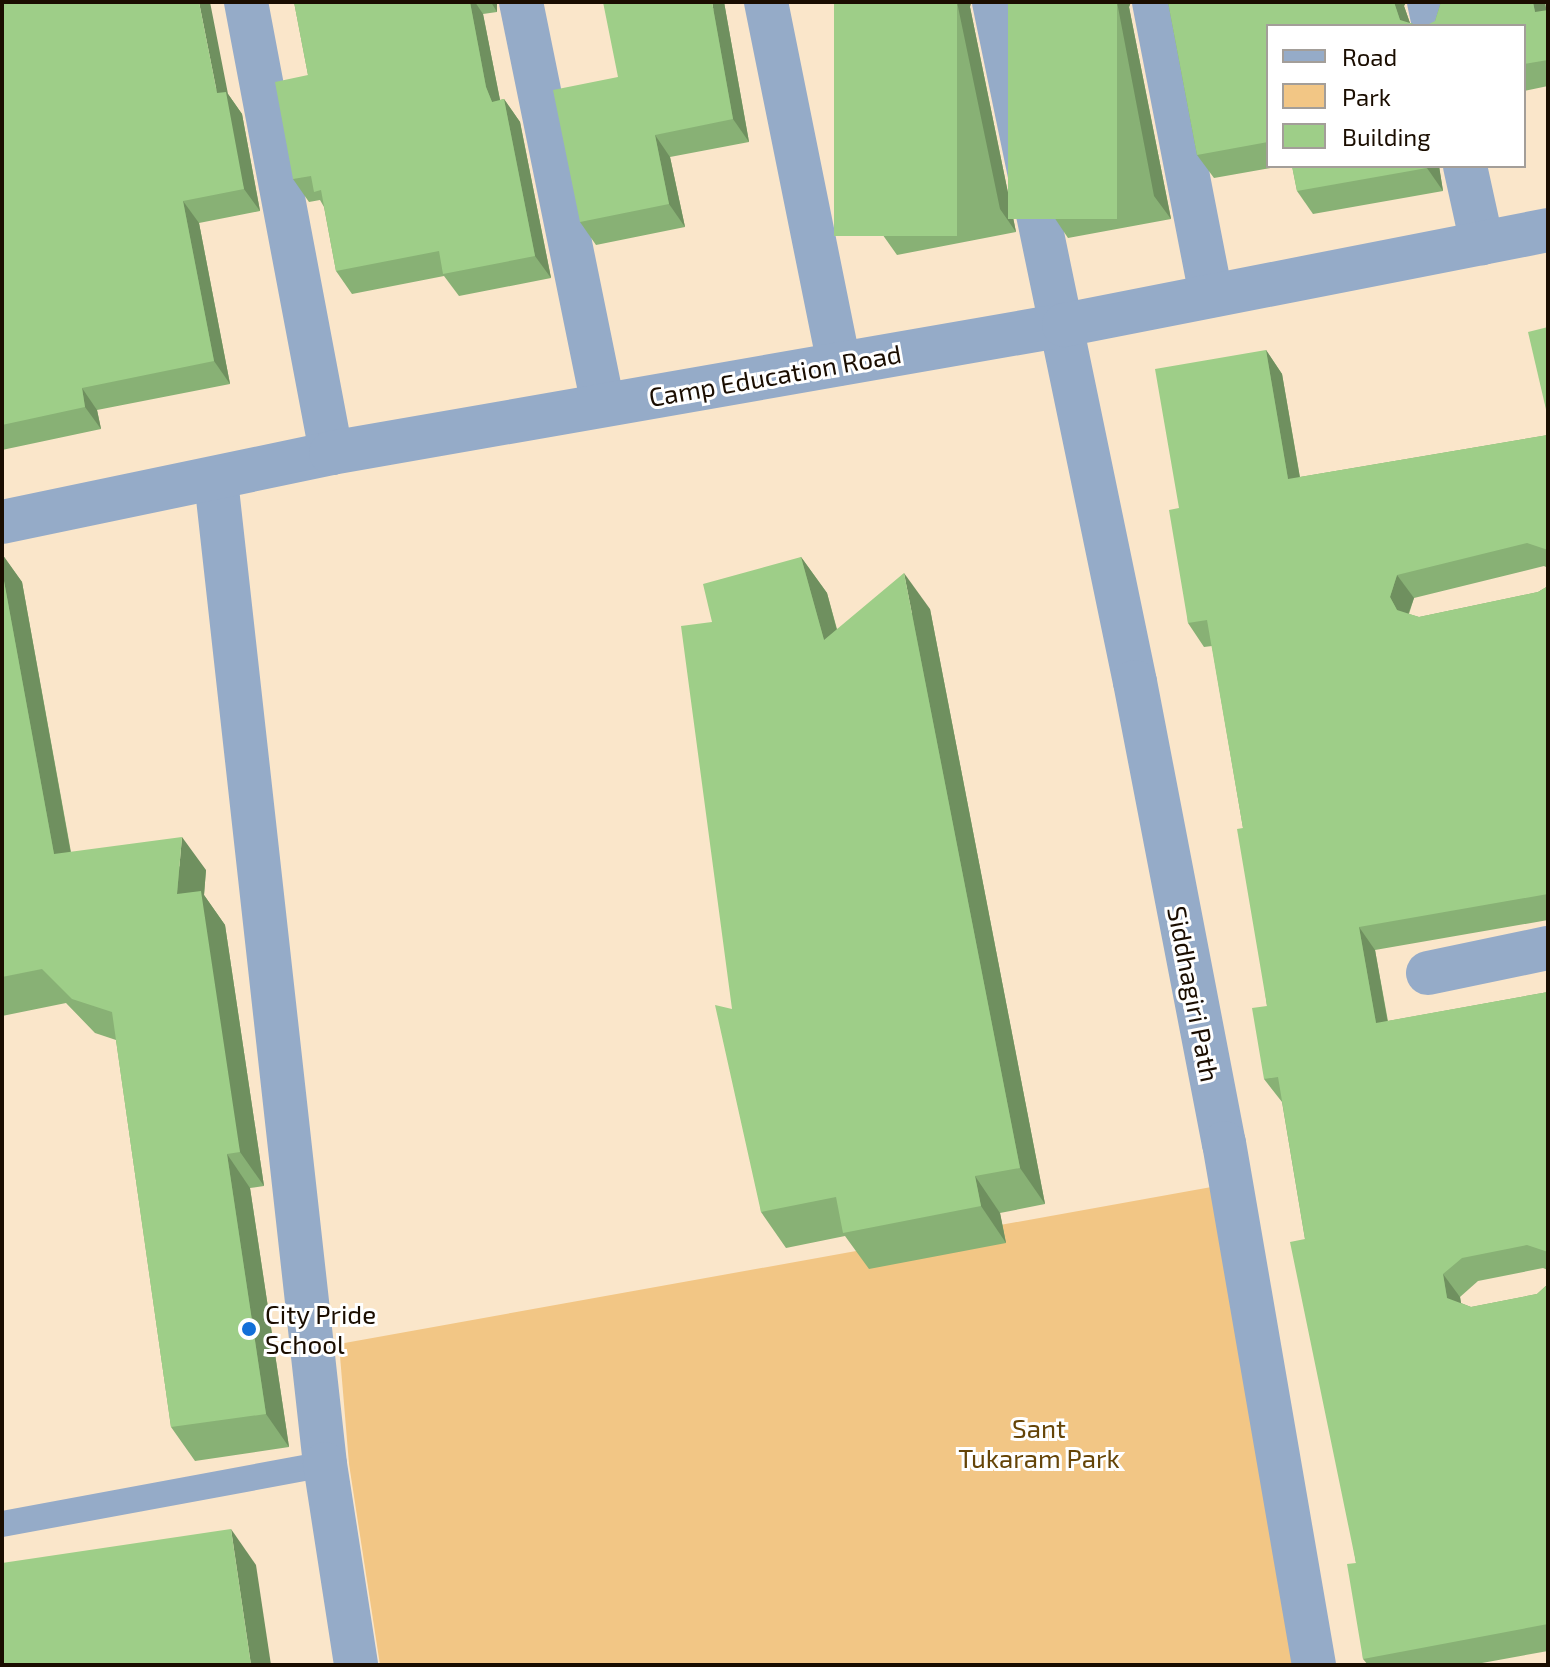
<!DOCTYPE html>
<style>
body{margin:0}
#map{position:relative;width:1550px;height:1667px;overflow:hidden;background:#fae6ca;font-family:"Exo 2",sans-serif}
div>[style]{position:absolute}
.green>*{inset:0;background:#f2c685}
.lane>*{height:26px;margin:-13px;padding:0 13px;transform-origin:13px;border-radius:13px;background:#95abc8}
.street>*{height:44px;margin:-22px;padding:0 22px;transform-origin:22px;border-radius:22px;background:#95abc8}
.wall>*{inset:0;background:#88b175}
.shaded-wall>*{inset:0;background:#6f905f}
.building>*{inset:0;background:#9ece88;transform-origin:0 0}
.dots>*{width:22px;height:22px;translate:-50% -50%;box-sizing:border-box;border:4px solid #fff;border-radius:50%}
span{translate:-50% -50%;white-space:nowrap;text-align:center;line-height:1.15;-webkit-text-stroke:6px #fff;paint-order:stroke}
.street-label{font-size:26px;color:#1a0d00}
.poi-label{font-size:26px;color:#1a0d00}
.left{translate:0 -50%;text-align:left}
.park-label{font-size:26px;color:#654407}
.frame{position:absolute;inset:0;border:4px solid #1a0d00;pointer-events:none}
.legend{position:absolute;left:1266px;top:24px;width:260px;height:144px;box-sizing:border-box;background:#fff;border:2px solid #a39e99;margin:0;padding:10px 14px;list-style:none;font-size:24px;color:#1a0d00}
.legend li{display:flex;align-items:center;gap:16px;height:40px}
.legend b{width:40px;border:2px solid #a39e99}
</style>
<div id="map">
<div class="green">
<div style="clip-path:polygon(1217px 1186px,1304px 1665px,380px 1665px,349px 1464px,339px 1344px)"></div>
</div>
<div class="lane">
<div style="left:2px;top:1524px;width:329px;rotate:-10.5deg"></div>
</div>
<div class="street">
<div style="left:246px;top:2px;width:459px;rotate:79.3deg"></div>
<div style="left:521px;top:2px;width:411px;rotate:78.5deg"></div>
<div style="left:766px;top:2px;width:369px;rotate:78.6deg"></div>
<div style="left:994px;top:2px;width:694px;rotate:78.29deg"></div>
<div style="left:1135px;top:682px;width:470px;rotate:79.1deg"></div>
<div style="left:1224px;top:1143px;width:530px;rotate:80.22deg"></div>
<div style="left:1154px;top:2px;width:299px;rotate:79deg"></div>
<div style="left:1429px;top:2px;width:25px;rotate:78deg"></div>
<div style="left:1465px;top:166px;width:79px;rotate:77.6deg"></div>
<div style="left:216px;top:480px;width:990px;rotate:83.68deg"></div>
<div style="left:325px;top:1464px;width:203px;rotate:81.2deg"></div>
<div style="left:2px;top:522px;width:336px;rotate:-11.8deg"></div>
<div style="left:331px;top:453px;width:744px;rotate:-9.91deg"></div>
<div style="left:1064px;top:325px;width:493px;rotate:-11.1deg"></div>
<div style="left:1428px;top:973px;width:123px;rotate:-11.8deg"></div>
</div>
<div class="wall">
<div style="clip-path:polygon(2px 2px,228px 94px,242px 114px,260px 211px,199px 223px,230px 384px,97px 410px,101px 429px,2px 450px)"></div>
<div style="clip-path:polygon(294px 2px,497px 2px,497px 12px,483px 14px,500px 100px,504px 99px,520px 122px,551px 278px,459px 296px,444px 276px,352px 294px,336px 271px,324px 207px,320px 200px,309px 202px,293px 179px,308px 75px)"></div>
<div style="clip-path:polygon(724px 2px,749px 142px,670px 157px,685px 227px,596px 245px,580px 222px,618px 77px)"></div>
<div style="clip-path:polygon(834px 2px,971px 2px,970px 7px,1016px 232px,897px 255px,880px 231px)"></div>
<div style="clip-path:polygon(1008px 2px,1131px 2px,1129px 7px,1171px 219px,1068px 238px,1052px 214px)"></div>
<div style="clip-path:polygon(1168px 2px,1406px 2px,1404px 6px,1410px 23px,1420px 26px,1268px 26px,1268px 166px,1282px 166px,1214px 178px,1197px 155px)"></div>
<div style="clip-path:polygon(1441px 2px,1545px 2px,1546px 10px,1548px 10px,1548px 86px,1524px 91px,1524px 26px,1435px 21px)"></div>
<div style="clip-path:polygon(1292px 166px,1439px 166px,1443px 191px,1313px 214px,1297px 191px)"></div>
<div style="clip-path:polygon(1266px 350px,1282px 374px,1300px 477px,1548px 435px,1548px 568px,1544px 566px,1414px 598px,1409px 614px,1419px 617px,1538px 592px,1548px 586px,1548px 920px,1375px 950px,1388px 1021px,1548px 992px,1548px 1270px,1543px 1268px,1478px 1281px,1460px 1297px,1461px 1303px,1471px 1307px,1537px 1294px,1548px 1284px,1548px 1651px,1471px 1665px,1368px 1665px,1363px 1659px,1356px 1563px,1305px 1239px,1282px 1102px,1264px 1079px,1267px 1006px,1243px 828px,1212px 646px,1204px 647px,1188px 623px,1179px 508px)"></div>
<div style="clip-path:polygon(2px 554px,22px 582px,71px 852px,206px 870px,204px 895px,225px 925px,264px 1186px,250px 1188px,289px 1447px,195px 1461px,171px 1427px,116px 1040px,95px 1033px,66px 1003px,2px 1016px)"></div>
<div style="clip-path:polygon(801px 557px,827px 593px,837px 629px,930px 609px,1045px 1204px,1000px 1213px,1006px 1243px,869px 1269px,845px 1236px,786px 1248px,761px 1212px,712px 622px)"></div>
</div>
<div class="shaded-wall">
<div style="clip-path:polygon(199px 2px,210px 2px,228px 94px,242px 114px,260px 211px,244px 189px,217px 93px)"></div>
<div style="clip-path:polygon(470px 2px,475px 2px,483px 14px,502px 110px,492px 102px,486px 87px)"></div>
<div style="clip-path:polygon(491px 2px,497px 2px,497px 12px)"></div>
<div style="clip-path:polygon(712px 2px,724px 2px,749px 142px,733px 119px)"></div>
<div style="clip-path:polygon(957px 2px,971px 2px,970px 7px,1016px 232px,1000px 209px)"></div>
<div style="clip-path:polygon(1117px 2px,1131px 2px,1129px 7px,1171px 219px,1154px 196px)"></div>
<div style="clip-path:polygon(1394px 2px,1406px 2px,1404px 6px,1411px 26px,1400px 20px)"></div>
<div style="clip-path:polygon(1533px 2px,1545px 2px,1548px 19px,1535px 12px)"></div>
<div style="clip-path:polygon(504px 99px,520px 122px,551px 278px,535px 256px)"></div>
<div style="clip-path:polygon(655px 135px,670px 157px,685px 227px,669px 204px)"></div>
<div style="clip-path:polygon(1426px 166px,1439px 166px,1443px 191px,1427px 168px)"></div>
<div style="clip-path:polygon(183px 201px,199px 223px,230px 384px,214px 361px)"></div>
<div style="clip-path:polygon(1266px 350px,1282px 374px,1304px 502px,1288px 479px)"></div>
<div style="clip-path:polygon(82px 388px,97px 410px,101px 429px,85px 407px)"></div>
<div style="clip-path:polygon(2px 554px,22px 582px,77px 888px,54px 854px,2px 570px)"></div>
<div style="clip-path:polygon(801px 557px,827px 593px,849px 676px,824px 640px)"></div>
<div style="clip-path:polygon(904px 573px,930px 609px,1045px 1204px,1020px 1168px)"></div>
<div style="clip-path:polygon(1397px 575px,1414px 598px,1406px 620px,1397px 610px,1390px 597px)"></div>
<div style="clip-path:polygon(182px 837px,206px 870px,204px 895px,225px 925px,264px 1186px,240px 1152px,177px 894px)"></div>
<div style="clip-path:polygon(1359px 927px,1375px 950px,1392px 1047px,1376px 1023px)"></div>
<div style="clip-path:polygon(227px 1154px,250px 1188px,289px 1447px,266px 1414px)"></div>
<div style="clip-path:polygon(975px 1176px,1000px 1213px,1006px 1243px,981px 1206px)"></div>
<div style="clip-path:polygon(1443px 1274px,1460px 1297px,1464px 1322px,1447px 1298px)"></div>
<div style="clip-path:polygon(231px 1529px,256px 1565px,271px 1665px,251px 1665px)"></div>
</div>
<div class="building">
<div style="clip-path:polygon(2px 2px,199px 2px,217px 93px,226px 92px,244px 189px,183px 201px,214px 361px,82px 388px,85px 407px,2px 425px)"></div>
<div style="clip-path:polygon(294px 2px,470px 2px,486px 87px,492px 102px,504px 99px,535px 256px,443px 274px,439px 251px,336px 271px,321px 190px,314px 192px,311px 176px,293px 179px,275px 82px,308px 75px)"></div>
<div style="clip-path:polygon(603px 2px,712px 2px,733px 119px,655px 135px,669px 204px,580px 222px,553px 90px,618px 77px)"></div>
<div style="left:834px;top:2px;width:123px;height:234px"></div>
<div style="left:1008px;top:2px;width:109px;height:217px"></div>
<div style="clip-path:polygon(1168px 2px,1394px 2px,1400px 20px,1420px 26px,1268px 26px,1268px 142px,1197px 155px)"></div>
<div style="clip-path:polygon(1441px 2px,1533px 2px,1535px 12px,1548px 10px,1548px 60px,1524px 64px,1524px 26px,1425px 26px,1435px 21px)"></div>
<div style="clip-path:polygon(1292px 166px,1426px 166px,1427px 168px,1297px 191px)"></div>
<div style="clip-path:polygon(1548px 327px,1548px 418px,1528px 332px)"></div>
<div style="clip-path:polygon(1266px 350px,1288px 479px,1548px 435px,1548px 550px,1527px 543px,1397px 575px,1390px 597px,1397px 610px,1419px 617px,1538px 592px,1548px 586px,1548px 894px,1359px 927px,1376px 1023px,1548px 992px,1548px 1252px,1527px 1245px,1462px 1258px,1443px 1274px,1447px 1298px,1471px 1307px,1537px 1294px,1548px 1284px,1548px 1624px,1363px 1659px,1347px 1564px,1356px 1563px,1290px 1242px,1305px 1239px,1278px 1077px,1264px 1079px,1252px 1008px,1267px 1006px,1237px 829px,1243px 828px,1207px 620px,1188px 623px,1169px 510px,1179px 508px,1155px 369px)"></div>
<div style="clip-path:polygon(801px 557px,824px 640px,904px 573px,1020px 1168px,975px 1176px,981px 1206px,843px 1233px,836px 1197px,761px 1212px,715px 1005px,732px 1009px,681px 626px,712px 622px,703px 584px)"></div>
<div style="clip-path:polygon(2px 570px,54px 854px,182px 837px,177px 894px,201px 891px,240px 1152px,227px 1154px,266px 1414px,171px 1427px,112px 1012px,72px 999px,42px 969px,2px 977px)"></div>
<div style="clip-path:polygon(231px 1529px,251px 1665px,2px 1665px,2px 1563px)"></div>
</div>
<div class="dots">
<div style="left:249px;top:1329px;background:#136fd8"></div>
</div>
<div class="street-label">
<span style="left:775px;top:375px;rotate:-10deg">Camp Education Road</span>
<span style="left:1194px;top:994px;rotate:79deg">Siddhagiri Path</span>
</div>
<div class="poi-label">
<span class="left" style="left:265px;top:1329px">City Pride<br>School</span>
</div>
<div class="park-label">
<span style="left:1039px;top:1443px">Sant<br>Tukaram Park</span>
</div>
<div class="frame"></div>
<ul class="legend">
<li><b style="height:10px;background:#95abc8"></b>Road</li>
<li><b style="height:22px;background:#f2c685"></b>Park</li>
<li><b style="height:22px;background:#9ece88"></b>Building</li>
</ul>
</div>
